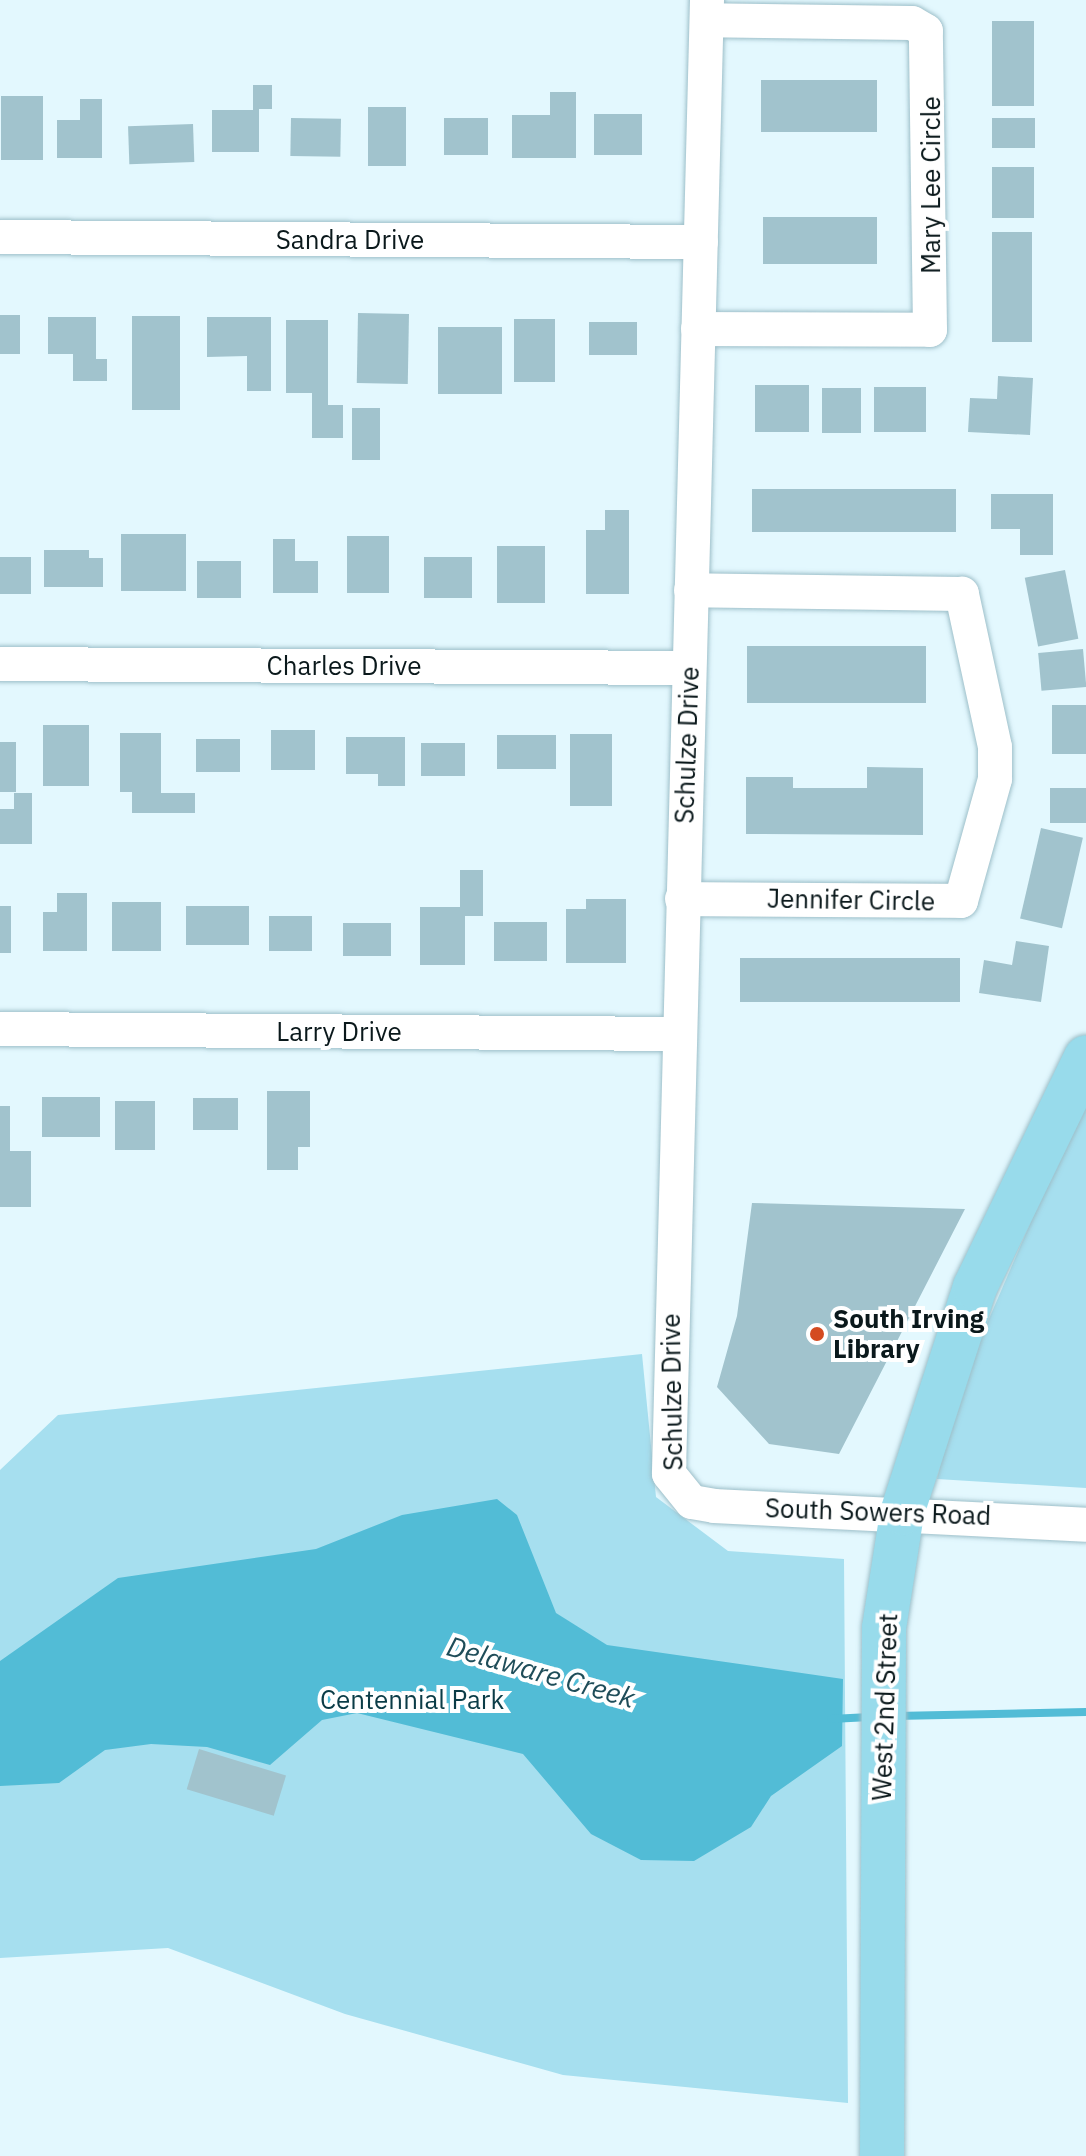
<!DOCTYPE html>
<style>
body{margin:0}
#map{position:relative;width:1086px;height:2156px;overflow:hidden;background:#e3f8fe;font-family:"IBM Plex Sans",sans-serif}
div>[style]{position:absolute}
.green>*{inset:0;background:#a6dfef}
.water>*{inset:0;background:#52bcd6}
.stream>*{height:8px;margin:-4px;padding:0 4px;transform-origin:4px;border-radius:4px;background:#52bcd6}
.building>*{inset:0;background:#a1c3cd;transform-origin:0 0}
.roads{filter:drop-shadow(0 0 2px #9dbfc9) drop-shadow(0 0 2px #9dbfc9)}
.minor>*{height:34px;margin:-17px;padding:0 17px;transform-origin:17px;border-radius:17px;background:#fff}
.major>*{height:44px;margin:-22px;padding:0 22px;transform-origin:22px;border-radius:22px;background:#98dbeb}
.dots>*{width:22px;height:22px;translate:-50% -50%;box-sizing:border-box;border:4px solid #fff;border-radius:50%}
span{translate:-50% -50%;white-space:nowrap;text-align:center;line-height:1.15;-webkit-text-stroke:8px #fff;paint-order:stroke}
.street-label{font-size:26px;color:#0a181b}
.poi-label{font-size:26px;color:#0a181b;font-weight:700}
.left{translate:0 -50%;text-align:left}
.park-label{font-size:26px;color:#0b3c47}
.water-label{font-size:28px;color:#1f4d59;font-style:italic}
</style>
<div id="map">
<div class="green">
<div style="clip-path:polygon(1086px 1094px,1086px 1488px,937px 1479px,960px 1386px)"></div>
<div style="clip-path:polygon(642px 1354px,656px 1497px,728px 1551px,844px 1559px,848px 2103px,563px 2075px,345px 2014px,168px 1948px,0 1958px,0 1470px,58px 1415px)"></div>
</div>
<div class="water">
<div style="clip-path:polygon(497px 1499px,517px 1515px,556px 1613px,607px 1645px,843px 1679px,842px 1746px,771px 1796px,751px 1827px,694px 1861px,641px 1860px,591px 1834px,523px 1754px,357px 1713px,322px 1720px,270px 1765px,207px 1747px,151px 1744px,105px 1750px,59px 1783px,0 1786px,0 1661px,118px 1578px,316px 1549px,402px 1515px)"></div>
</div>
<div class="stream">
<div style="left:895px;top:1716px;width:191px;rotate:-1.2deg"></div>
<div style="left:831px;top:1719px;width:39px;rotate:-3deg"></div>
</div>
<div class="building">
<div style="left:992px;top:21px;width:42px;height:85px"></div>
<div style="left:761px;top:80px;width:116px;height:52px"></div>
<div style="clip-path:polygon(253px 85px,272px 85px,272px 109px,259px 109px,259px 152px,212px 152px,212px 110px,253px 110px)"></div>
<div style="clip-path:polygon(550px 92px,576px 92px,576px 158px,512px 158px,512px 115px,550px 115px)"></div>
<div style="left:1px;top:96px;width:42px;height:64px"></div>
<div style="clip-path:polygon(80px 99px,102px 99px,102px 158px,57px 158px,57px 120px,80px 120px)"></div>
<div style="left:368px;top:107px;width:38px;height:59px"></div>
<div style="left:594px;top:114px;width:48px;height:41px"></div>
<div style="left:291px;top:118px;width:50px;height:38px;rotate:1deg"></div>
<div style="left:444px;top:118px;width:44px;height:37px"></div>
<div style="left:992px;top:118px;width:43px;height:30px"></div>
<div style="left:193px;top:124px;width:38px;height:65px;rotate:88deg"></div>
<div style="left:992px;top:167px;width:42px;height:51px"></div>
<div style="left:877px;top:217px;width:47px;height:114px;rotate:90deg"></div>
<div style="left:992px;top:232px;width:40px;height:110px"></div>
<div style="left:358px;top:313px;width:51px;height:70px;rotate:1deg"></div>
<div style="left:0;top:315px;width:20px;height:39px"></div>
<div style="left:132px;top:316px;width:48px;height:94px"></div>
<div style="clip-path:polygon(48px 317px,96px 317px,96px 359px,107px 359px,107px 381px,73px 381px,73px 354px,48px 354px)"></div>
<div style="clip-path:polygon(207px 317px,271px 317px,271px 391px,247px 391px,247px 356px,207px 357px)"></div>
<div style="left:514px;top:319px;width:41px;height:63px"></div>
<div style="clip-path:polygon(286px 320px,328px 320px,328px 405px,343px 405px,343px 438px,312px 438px,312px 393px,286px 393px)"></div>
<div style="left:589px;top:322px;width:48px;height:33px"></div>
<div style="left:438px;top:327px;width:64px;height:67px"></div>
<div style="clip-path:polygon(998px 376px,1033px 378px,1030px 435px,968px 432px,970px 398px,997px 399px)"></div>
<div style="left:755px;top:385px;width:54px;height:47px"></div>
<div style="left:874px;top:387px;width:52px;height:45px"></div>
<div style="left:822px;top:388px;width:39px;height:45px"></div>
<div style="left:352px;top:408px;width:28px;height:52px"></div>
<div style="left:752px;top:489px;width:204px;height:43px"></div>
<div style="clip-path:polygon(991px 494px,1053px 494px,1053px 555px,1020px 555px,1020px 529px,991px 529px)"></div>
<div style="clip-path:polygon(605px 510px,629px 510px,629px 594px,586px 594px,586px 530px,605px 530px)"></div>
<div style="left:121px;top:534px;width:65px;height:57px"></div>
<div style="left:347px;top:536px;width:42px;height:57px"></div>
<div style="clip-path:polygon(273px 539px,295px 539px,295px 561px,318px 561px,318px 593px,273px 593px)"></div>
<div style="left:497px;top:546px;width:48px;height:57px"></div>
<div style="clip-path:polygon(44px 550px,89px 550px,89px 558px,103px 558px,103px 587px,44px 587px)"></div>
<div style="left:0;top:557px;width:31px;height:37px"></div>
<div style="left:424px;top:557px;width:48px;height:41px"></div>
<div style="left:197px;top:561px;width:44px;height:37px"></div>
<div style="left:1065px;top:570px;width:70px;height:41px;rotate:79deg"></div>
<div style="left:926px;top:646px;width:57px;height:179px;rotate:90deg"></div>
<div style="left:1083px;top:649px;width:38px;height:45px;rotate:85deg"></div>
<div style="left:1086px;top:705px;width:49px;height:34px;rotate:90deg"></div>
<div style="left:43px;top:725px;width:46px;height:61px"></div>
<div style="left:271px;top:730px;width:44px;height:40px"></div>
<div style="clip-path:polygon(120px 733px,161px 733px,161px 793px,195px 793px,195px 813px,132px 813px,132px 792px,120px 792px)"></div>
<div style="left:570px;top:734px;width:42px;height:72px"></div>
<div style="left:497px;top:735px;width:59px;height:34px"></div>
<div style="clip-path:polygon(346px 737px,405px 737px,405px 786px,378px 786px,378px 774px,346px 774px)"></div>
<div style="left:196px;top:739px;width:44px;height:33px"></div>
<div style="left:0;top:742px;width:16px;height:50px"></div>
<div style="left:421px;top:743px;width:44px;height:33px"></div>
<div style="clip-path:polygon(867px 767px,923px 768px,923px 835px,746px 834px,746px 777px,793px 777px,793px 788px,867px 788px)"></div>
<div style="left:1050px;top:788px;width:36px;height:35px"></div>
<div style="clip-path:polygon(14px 793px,32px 793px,32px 844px,0 844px,0 809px,14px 809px)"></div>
<div style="left:1041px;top:828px;width:43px;height:93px;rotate:13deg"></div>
<div style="clip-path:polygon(460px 870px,483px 870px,483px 916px,465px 916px,465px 965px,420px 965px,420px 907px,460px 907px)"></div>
<div style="clip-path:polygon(57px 893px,87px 893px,87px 951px,43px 951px,43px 912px,57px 912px)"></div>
<div style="clip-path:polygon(586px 899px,626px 899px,626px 963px,566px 963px,566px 909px,586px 909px)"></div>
<div style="left:112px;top:902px;width:49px;height:49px"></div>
<div style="left:0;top:906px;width:11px;height:47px"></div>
<div style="left:186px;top:906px;width:63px;height:39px"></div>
<div style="left:269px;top:916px;width:43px;height:35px"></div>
<div style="left:494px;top:922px;width:53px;height:39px"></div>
<div style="left:343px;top:923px;width:48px;height:33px"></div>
<div style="clip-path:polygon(1016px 941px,1049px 946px,1041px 1002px,979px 993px,984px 960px,1012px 965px)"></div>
<div style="left:960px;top:958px;width:44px;height:220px;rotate:90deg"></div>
<div style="clip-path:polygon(267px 1091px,310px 1091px,310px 1147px,298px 1147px,298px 1170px,267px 1170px)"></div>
<div style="left:42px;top:1097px;width:58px;height:40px"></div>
<div style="left:193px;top:1098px;width:45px;height:32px"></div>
<div style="left:115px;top:1101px;width:40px;height:49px"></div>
<div style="clip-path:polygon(0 1106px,10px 1106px,10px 1151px,31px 1151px,31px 1207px,0 1207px)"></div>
<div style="clip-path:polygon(752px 1203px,965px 1209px,839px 1454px,769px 1444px,717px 1387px,737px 1316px)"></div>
<div style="left:199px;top:1749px;width:91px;height:42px;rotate:17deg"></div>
</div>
<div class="roads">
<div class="minor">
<div style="left:707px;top:0;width:1474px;rotate:91.48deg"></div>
<div style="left:669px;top:1474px;width:36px;rotate:51deg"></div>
<div style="left:692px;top:1502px;width:22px;rotate:10deg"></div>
<div style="left:714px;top:1506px;width:372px;rotate:2.9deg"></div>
<div style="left:0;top:237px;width:701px;rotate:0.41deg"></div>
<div style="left:698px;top:329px;width:232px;rotate:0.2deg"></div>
<div style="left:930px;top:330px;width:299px;rotate:-90.8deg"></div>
<div style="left:926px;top:31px;width:16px;rotate:-150deg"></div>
<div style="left:912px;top:23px;width:205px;rotate:-179.2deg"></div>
<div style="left:0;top:664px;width:689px;rotate:0.33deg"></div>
<div style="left:682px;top:899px;width:279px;rotate:0.4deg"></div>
<div style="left:961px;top:901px;width:127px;rotate:-74.4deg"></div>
<div style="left:995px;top:779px;width:32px;rotate:-90deg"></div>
<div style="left:995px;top:747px;width:157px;rotate:-102.2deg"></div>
<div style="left:962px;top:594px;width:271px;rotate:-179.2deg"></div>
<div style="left:0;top:1029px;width:678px;rotate:0.42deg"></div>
</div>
<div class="major">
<div style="left:882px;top:2156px;width:528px;rotate:-89.78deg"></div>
<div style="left:884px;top:1628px;width:116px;rotate:-81.1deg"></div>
<div style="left:902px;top:1513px;width:237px;rotate:-72.1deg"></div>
<div style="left:975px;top:1287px;width:255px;rotate:-64.2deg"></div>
</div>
</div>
<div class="dots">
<div style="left:817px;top:1334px;background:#d44b21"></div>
</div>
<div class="street-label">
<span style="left:931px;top:185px;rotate:-90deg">Mary Lee Circle</span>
<span style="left:350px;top:240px">Sandra Drive</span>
<span style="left:344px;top:666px">Charles Drive</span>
<span style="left:687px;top:745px;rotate:-88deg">Schulze Drive</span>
<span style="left:851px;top:900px;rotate:1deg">Jennifer Circle</span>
<span style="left:339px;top:1032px">Larry Drive</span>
<span style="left:672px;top:1392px;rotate:-91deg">Schulze Drive</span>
<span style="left:878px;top:1512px;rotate:2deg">South Sowers Road</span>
<span style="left:885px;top:1707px;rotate:-88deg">West 2nd Street</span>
</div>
<div class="poi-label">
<span class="left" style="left:833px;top:1334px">South Irving<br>Library</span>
</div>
<div class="park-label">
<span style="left:412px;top:1700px">Centennial Park</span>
</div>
<div class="water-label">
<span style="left:541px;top:1672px;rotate:16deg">Delaware Creek</span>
</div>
</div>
